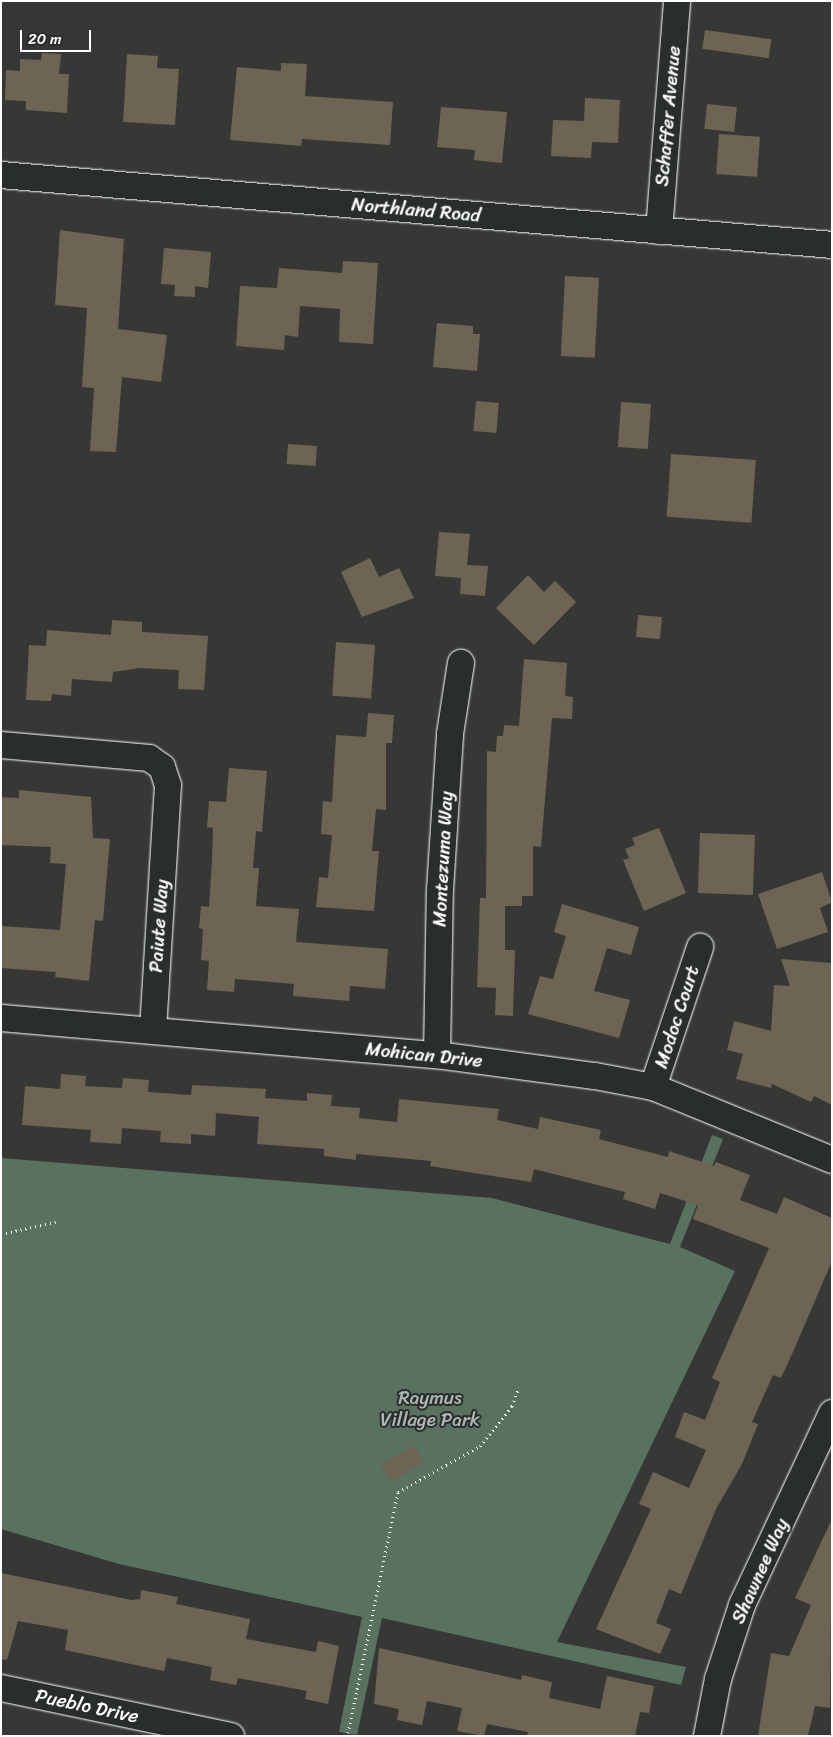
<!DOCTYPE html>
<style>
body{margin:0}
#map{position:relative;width:833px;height:1737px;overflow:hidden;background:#373836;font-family:Sriracha,sans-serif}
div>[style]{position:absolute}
.green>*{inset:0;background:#58725f}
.building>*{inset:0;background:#6d6454;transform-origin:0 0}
.path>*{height:3px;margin-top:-1.5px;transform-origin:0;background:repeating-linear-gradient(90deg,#fff 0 1px,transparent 0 5px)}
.roads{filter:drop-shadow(0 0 1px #fff) drop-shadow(0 0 1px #fff)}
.minor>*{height:26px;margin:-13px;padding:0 13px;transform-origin:13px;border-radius:13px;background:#2a2d2e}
span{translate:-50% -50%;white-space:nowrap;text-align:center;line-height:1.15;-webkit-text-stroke:4px #2a2d2e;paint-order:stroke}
.street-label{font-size:19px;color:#fff}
.park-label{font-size:19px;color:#acb8af}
.frame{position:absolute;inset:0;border:2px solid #fff;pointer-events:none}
.scale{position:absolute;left:20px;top:30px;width:71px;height:22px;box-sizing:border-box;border:2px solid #fff;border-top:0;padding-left:6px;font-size:15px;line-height:18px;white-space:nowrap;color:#fff;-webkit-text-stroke:4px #2a2d2e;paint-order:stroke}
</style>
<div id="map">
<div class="green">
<div style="clip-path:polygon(712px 1135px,723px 1139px,680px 1247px,735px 1271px,557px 1642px,686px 1667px,681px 1685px,382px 1618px,357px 1735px,339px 1732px,362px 1617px,119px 1564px,1px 1529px,1px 1158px,492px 1198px,670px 1244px)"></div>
</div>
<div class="building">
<div style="left:705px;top:30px;width:67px;height:19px;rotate:8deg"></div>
<div style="clip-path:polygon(42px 53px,61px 54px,59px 74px,69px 74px,67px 113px,26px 110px,26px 101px,5px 100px,6px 70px,20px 71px,20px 59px,41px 60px)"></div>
<div style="clip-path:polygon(127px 54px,158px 56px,157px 68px,179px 69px,175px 125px,123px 122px)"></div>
<div style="clip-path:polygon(281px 63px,307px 64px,305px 96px,393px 102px,390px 145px,302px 139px,301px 146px,230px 140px,237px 67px,281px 71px)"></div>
<div style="clip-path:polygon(585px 98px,620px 100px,618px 143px,592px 142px,591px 158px,551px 156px,553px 120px,584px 121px)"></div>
<div style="left:707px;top:104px;width:30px;height:25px;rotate:6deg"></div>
<div style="clip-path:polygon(441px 107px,507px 112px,502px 163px,474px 160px,475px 150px,437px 147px)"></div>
<div style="left:719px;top:134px;width:41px;height:40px;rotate:4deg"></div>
<div style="clip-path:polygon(60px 230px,124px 239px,118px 329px,167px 335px,161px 382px,122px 377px,116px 452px,90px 451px,94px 388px,82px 387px,87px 308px,55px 305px)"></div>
<div style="clip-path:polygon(164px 248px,211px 252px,208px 288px,195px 286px,195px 297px,174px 296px,175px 285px,161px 284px)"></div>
<div style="clip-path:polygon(343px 261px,378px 263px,373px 344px,339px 342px,340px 309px,300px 306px,298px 337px,285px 335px,284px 350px,236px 346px,240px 286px,277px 288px,279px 268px,342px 273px)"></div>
<div style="left:565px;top:276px;width:34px;height:80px;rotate:3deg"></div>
<div style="clip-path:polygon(437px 323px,473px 326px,473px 334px,480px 334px,477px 371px,433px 367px)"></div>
<div style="left:476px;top:401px;width:23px;height:30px;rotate:5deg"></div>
<div style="left:621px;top:402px;width:30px;height:45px;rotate:4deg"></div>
<div style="left:288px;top:444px;width:29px;height:20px;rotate:4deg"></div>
<div style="left:671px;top:454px;width:85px;height:63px;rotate:4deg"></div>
<div style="clip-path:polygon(439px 532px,470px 534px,467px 565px,488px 566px,485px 596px,460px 594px,461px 578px,435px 576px)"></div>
<div style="clip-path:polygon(370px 558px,379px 577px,399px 568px,414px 598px,362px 617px,341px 572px)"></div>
<div style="clip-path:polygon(528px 575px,544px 592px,555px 581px,576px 602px,534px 645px,496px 608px)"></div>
<div style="left:638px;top:615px;width:24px;height:22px;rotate:5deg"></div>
<div style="clip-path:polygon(112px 620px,142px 622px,142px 632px,208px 636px,204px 690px,178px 689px,179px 670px,140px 668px,113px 672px,112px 682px,72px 679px,71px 696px,52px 694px,51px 701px,26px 700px,29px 645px,46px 646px,47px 630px,111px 635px)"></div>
<div style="left:336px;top:642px;width:39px;height:54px;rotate:4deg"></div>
<div style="clip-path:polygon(524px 659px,567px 663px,565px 696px,573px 697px,572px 719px,552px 718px,541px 847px,533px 846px,533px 896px,522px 896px,522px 906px,505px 906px,505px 950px,515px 950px,513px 1016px,495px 1015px,496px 988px,477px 987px,480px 898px,486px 898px,487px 751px,496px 752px,497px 736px,503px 736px,504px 725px,519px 726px)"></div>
<div style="clip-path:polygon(368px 713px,394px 715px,392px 743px,386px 743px,386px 810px,376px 809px,372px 851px,379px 851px,374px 911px,316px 907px,319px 877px,328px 878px,332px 835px,321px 834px,323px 801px,332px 802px,336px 735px,366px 737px)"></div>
<div style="clip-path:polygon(229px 768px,267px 771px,262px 832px,256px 831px,253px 868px,259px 868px,256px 906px,299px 909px,296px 942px,388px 949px,385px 989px,350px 986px,349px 1001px,293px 996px,294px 984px,235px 979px,234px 992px,207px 990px,209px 961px,201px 960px,203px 929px,199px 928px,201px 906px,209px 907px,212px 861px,213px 828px,207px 827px,209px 801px,226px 802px)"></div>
<div style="clip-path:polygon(19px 790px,91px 797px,93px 838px,110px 839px,103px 921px,95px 920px,89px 981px,55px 977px,56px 972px,1px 968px,1px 926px,60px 930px,66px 864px,50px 863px,51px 847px,1px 845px,1px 797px,19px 798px)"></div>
<div style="clip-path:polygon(659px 828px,686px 893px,644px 911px,623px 860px,629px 858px,625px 849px,635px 845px,632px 838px)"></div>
<div style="left:700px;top:833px;width:55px;height:60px;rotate:2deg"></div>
<div style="clip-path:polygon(822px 872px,832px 902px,820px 908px,828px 932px,777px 949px,758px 894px)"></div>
<div style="clip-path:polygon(562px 904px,639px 927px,631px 955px,607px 948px,594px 991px,630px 1000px,619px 1038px,528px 1014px,540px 976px,553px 979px,566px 936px,554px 932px)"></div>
<div style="clip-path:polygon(781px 959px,832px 963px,832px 1105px,814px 1096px,811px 1102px,772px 1084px,771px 1088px,736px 1079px,743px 1054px,727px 1050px,734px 1021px,771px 1031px,774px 985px,790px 986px)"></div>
<div style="clip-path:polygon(61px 1074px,86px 1076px,85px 1086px,122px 1088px,123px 1078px,149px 1080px,148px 1092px,191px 1095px,192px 1085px,266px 1089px,265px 1098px,307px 1101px,307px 1093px,332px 1095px,331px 1106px,360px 1108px,359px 1118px,397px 1122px,399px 1099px,499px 1109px,497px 1120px,538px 1129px,540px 1117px,601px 1130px,599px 1139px,668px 1157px,669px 1151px,714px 1166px,716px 1162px,750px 1175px,740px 1200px,777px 1214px,784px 1197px,832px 1218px,832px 1261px,793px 1352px,781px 1378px,773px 1375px,752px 1422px,758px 1424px,742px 1464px,716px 1509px,681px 1594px,669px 1589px,656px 1623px,671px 1629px,660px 1654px,596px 1629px,651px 1509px,639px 1504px,653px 1472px,689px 1488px,706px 1450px,675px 1437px,684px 1412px,705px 1420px,720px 1382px,712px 1378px,769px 1248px,693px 1219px,698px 1205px,660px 1193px,655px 1209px,623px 1199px,625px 1192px,534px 1169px,531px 1182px,430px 1166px,431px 1161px,356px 1154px,356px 1160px,324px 1156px,324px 1149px,257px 1144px,259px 1117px,216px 1113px,215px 1136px,191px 1134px,191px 1144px,160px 1142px,161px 1131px,122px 1128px,121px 1144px,90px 1142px,91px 1130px,22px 1125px,25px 1086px,60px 1089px)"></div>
<div style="left:414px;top:1445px;width:20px;height:39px;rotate:60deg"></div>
<div style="clip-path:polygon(832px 1519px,830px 1708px,815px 1706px,808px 1736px,758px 1736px,771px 1653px,789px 1656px,811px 1605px,795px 1598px)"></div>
<div style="clip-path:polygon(1px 1573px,132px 1600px,140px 1599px,141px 1590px,178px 1597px,176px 1604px,250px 1619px,246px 1639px,316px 1652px,318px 1641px,339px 1646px,328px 1704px,305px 1699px,307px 1691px,238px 1678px,236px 1685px,210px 1680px,212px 1667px,167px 1658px,164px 1671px,65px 1650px,68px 1630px,18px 1621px,7px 1660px,1px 1659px)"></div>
<div style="clip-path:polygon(379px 1648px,521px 1680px,522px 1675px,552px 1682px,549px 1698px,600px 1709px,607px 1676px,654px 1686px,649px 1713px,640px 1712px,635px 1736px,527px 1736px,528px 1732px,487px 1724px,484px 1736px,457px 1731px,462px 1708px,427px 1701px,422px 1725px,397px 1720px,399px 1709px,374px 1704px)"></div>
</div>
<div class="path">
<div style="left:1px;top:1234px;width:59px;rotate:-12.6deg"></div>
<div style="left:348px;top:1733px;width:246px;rotate:-78.3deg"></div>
<div style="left:398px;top:1492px;width:94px;rotate:-29.3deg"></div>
<div style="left:480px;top:1446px;width:51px;rotate:-51.3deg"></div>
<div style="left:512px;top:1406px;width:20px;rotate:-70deg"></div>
</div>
<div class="roads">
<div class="minor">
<div style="left:1px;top:175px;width:834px;rotate:4.81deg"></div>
<div style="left:659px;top:231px;width:231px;rotate:-85.5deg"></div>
<div style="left:1px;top:745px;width:149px;rotate:5deg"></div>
<div style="left:149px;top:758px;width:16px;rotate:35deg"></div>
<div style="left:162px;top:767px;width:19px;rotate:72deg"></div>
<div style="left:168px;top:785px;width:245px;rotate:93.5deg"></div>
<div style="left:1px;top:1018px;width:438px;rotate:4.9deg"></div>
<div style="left:437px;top:1055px;width:159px;rotate:7.6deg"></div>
<div style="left:595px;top:1076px;width:59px;rotate:10.7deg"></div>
<div style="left:653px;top:1087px;width:193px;rotate:22.2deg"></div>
<div style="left:437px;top:1055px;width:165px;rotate:-89deg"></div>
<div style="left:440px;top:890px;width:156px;rotate:-86.3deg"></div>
<div style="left:450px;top:734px;width:72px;rotate:-81.2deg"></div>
<div style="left:653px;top:1087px;width:148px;rotate:-71.4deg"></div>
<div style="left:1px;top:1688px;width:235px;rotate:11.8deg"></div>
<div style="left:707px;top:1736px;width:58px;rotate:-79.1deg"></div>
<div style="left:718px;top:1679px;width:78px;rotate:-72deg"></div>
<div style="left:742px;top:1605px;width:212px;rotate:-64.9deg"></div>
</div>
</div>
<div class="street-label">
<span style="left:668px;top:116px;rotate:-85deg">Schaffer Avenue</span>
<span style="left:416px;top:210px;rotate:5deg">Northland Road</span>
<span style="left:443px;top:859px;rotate:-87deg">Montezuma Way</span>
<span style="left:159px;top:926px;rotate:-86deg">Paiute Way</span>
<span style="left:677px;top:1017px;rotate:-72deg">Modoc Court</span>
<span style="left:424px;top:1055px;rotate:6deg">Mohican Drive</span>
<span style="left:760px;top:1571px;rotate:-66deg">Shawnee Way</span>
<span style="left:87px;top:1706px;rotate:12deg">Pueblo Drive</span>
</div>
<div class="park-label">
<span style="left:430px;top:1409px">Raymus<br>Village Park</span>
</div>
<div class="frame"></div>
<div class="scale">20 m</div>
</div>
